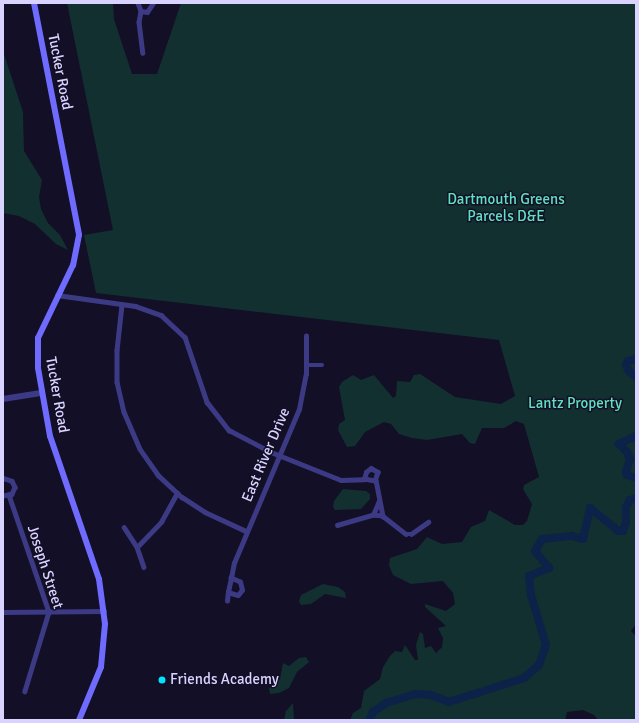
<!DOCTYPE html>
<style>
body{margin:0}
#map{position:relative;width:639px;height:723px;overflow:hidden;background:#130f26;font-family:Signika,sans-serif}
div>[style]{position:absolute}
.green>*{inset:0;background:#12302f}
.river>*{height:8px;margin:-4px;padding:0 4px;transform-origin:4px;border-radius:4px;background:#0c2248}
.minor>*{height:4.5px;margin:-2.25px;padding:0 2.25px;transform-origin:2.25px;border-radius:2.25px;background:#3d3a85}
.tertiary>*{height:5.5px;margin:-2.75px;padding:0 2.75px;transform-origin:2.75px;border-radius:2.75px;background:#3d3a85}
.secondary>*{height:6px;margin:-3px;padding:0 3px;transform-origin:3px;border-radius:3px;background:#6f6bff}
.dots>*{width:11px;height:11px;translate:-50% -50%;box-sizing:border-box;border:2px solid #130f26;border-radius:50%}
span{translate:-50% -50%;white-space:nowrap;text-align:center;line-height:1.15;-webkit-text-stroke:3px #130f26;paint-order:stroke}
.street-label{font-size:15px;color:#d9d4ff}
.park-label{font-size:15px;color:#5fe0c0}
.poi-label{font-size:15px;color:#d9d4ff}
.left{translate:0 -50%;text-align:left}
.frame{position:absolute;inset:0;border:4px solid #d9d4ff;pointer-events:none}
</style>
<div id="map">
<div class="green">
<div style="clip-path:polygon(67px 3px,113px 3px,114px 19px,132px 74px,157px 74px,181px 3px,636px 3px,636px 624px,631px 631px,636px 636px,636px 720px,598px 720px,594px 715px,583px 710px,567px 712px,565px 720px,350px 720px,353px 713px,361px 708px,364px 691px,380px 679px,383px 667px,390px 656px,395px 651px,402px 652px,405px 645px,415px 660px,418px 660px,416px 645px,420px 632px,423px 634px,425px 648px,431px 646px,436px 653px,442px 647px,443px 638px,438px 628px,446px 626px,425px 607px,425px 604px,446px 611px,455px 604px,453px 593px,443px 581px,411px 584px,393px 575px,389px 565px,390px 558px,417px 549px,427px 537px,442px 544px,462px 542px,471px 527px,485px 521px,489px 510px,515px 525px,523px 525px,527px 521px,532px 504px,523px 489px,524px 485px,539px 477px,524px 424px,516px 421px,504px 428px,482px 428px,475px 444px,470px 443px,462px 434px,427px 440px,412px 438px,399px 434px,391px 424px,384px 422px,365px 432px,355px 446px,347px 447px,338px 430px,339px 424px,345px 420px,339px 387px,342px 382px,353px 375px,361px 380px,374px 375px,393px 398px,396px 396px,397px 381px,410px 382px,414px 375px,420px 374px,455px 397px,501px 404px,515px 396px,499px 340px,96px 293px,84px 235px,113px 230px)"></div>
<div style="clip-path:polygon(3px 51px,23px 112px,24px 151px,42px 180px,39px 197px,41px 209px,48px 223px,60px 235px,68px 250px,56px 244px,35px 224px,19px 216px,3px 213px)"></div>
<div style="clip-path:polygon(343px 489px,366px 491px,370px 494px,370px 499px,361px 509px,335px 510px,333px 507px,334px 501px)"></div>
<div style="clip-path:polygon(323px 584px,338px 587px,345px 592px,346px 598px,325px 594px,311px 604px,301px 605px,299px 601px,301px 595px)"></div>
<div style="clip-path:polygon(306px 657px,309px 662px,297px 672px,289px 688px,279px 693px,270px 694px,269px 688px,280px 679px,283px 663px,289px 666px,299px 658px)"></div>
<div style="clip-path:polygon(293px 703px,294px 720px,284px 720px,286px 711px)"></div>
</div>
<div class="river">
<div style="left:636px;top:359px;width:8px;rotate:166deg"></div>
<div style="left:628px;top:361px;width:4px;rotate:117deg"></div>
<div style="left:626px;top:365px;width:7px;rotate:63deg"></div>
<div style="left:629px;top:371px;width:9px;rotate:41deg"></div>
<div style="left:636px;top:436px;width:19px;rotate:155deg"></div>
<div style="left:619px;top:444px;width:11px;rotate:45deg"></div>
<div style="left:627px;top:452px;width:8px;rotate:67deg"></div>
<div style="left:630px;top:459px;width:13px;rotate:108deg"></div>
<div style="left:626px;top:471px;width:4px;rotate:76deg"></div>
<div style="left:627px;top:475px;width:9px;rotate:18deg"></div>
<div style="left:369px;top:720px;width:9px;rotate:-63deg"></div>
<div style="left:373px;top:712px;width:16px;rotate:-35deg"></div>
<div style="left:386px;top:703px;width:31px;rotate:-17deg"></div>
<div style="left:416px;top:694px;width:15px;rotate:4deg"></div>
<div style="left:431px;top:695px;width:19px;rotate:21deg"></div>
<div style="left:449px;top:702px;width:79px;rotate:-17.7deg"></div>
<div style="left:524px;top:678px;width:20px;rotate:-41deg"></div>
<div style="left:539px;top:665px;width:21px;rotate:-71deg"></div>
<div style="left:546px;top:645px;width:52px;rotate:-106.7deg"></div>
<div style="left:531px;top:595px;width:19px;rotate:-96deg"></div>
<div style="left:529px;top:576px;width:22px;rotate:-22deg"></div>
<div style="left:549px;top:568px;width:22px;rotate:-129deg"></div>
<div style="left:535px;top:551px;width:14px;rotate:-60deg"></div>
<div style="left:542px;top:539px;width:30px;rotate:-6deg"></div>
<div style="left:572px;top:536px;width:11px;rotate:15deg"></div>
<div style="left:583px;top:539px;width:32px;rotate:-77deg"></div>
<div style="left:590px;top:508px;width:36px;rotate:39deg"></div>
<div style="left:618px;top:531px;width:5px"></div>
<div style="left:623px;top:531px;width:9px;rotate:-72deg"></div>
<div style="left:626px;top:522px;width:15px;rotate:-90deg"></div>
<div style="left:626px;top:507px;width:8px;rotate:-60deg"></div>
<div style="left:630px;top:500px;width:6px;rotate:-18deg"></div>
</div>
<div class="minor">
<div style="left:138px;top:3px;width:9px;rotate:69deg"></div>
<div style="left:141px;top:11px;width:6px;rotate:9deg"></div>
<div style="left:147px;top:12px;width:11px;rotate:-56deg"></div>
<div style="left:141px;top:11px;width:11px;rotate:100deg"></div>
<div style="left:139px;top:22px;width:31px;rotate:83deg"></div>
<div style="left:57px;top:295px;width:79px;rotate:8deg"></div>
<div style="left:135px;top:306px;width:28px;rotate:19deg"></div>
<div style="left:161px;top:315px;width:33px;rotate:43deg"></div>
<div style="left:185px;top:337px;width:69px;rotate:71.3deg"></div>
<div style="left:207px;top:402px;width:36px;rotate:52deg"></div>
<div style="left:229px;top:430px;width:47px;rotate:27.6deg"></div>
<div style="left:271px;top:452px;width:75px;rotate:21.8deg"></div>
<div style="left:341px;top:480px;width:23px;rotate:-2deg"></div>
<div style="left:364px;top:479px;width:7px;rotate:-74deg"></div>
<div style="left:366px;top:472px;width:6px;rotate:-39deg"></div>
<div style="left:371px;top:468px;width:8px;rotate:30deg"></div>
<div style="left:378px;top:472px;width:9px;rotate:108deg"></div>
<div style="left:375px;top:481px;width:11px;rotate:-170deg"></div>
<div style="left:122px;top:305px;width:45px;rotate:96.3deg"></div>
<div style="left:117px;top:350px;width:32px;rotate:90deg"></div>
<div style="left:117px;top:382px;width:31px;rotate:77deg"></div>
<div style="left:124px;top:412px;width:40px;rotate:66.6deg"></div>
<div style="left:140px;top:449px;width:32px;rotate:55deg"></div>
<div style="left:158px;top:475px;width:33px;rotate:43deg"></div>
<div style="left:182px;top:497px;width:27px;rotate:33deg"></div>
<div style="left:205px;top:512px;width:45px;rotate:24.9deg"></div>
<div style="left:306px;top:365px;width:16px"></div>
<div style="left:3px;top:478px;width:9px;rotate:18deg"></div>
<div style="left:12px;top:481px;width:7px;rotate:63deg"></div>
<div style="left:15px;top:487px;width:8px;rotate:113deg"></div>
<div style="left:12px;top:494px;width:9px;rotate:167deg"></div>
<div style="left:376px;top:480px;width:37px;rotate:79deg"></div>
<div style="left:383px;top:516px;width:10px;rotate:-174deg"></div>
<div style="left:373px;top:515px;width:15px;rotate:-67deg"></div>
<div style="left:9px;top:495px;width:124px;rotate:71.1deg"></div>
<div style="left:49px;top:612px;width:83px;rotate:106.9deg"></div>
<div style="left:383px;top:516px;width:29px;rotate:38deg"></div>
<div style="left:406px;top:534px;width:5px"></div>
<div style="left:411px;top:534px;width:21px;rotate:-35deg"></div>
<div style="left:337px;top:525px;width:37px;rotate:-16deg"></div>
<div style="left:124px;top:527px;width:24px;rotate:57deg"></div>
<div style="left:137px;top:547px;width:35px;rotate:-46deg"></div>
<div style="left:161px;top:522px;width:33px;rotate:-61deg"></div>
<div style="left:137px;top:547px;width:21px;rotate:71deg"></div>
<div style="left:228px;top:592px;width:14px;rotate:-78deg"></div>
<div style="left:227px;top:601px;width:9px;rotate:-84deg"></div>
<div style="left:228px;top:592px;width:10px;rotate:17deg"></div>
<div style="left:238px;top:595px;width:6px;rotate:-51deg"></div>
<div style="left:242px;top:590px;width:8px;rotate:-104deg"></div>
<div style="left:240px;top:582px;width:10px;rotate:-156deg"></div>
<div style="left:231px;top:578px;width:15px;rotate:-79deg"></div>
<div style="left:234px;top:563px;width:167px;rotate:-67.1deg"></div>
<div style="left:299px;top:409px;width:36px;rotate:-79deg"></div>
<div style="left:306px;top:374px;width:38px;rotate:-90deg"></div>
<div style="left:3px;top:612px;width:101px;rotate:-0.6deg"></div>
</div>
<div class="tertiary">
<div style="left:3px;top:399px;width:38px;rotate:-9deg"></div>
</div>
<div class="secondary">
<div style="left:34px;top:3px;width:236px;rotate:79deg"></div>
<div style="left:79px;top:235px;width:31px;rotate:101deg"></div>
<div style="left:73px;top:265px;width:81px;rotate:115.6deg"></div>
<div style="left:38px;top:338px;width:30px;rotate:90deg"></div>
<div style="left:38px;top:368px;width:69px;rotate:80deg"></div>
<div style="left:50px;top:436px;width:151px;rotate:71.1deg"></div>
<div style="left:99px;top:579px;width:45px;rotate:82.4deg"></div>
<div style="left:105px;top:624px;width:43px;rotate:95.3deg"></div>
<div style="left:101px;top:667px;width:57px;rotate:112.5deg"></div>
</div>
<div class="dots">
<div style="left:162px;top:680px;background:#00e5ff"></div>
</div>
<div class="street-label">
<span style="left:60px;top:72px;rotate:79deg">Tucker Road</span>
<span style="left:57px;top:395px;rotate:80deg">Tucker Road</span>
<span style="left:266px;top:455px;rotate:-67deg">East River Drive</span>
<span style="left:45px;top:567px;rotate:72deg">Joseph Street</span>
</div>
<div class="park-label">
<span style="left:506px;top:208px">Dartmouth Greens<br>Parcels D&amp;E</span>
<span style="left:575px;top:404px">Lantz Property</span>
</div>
<div class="poi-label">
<span class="left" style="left:170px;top:680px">Friends Academy</span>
</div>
<div class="frame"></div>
</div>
